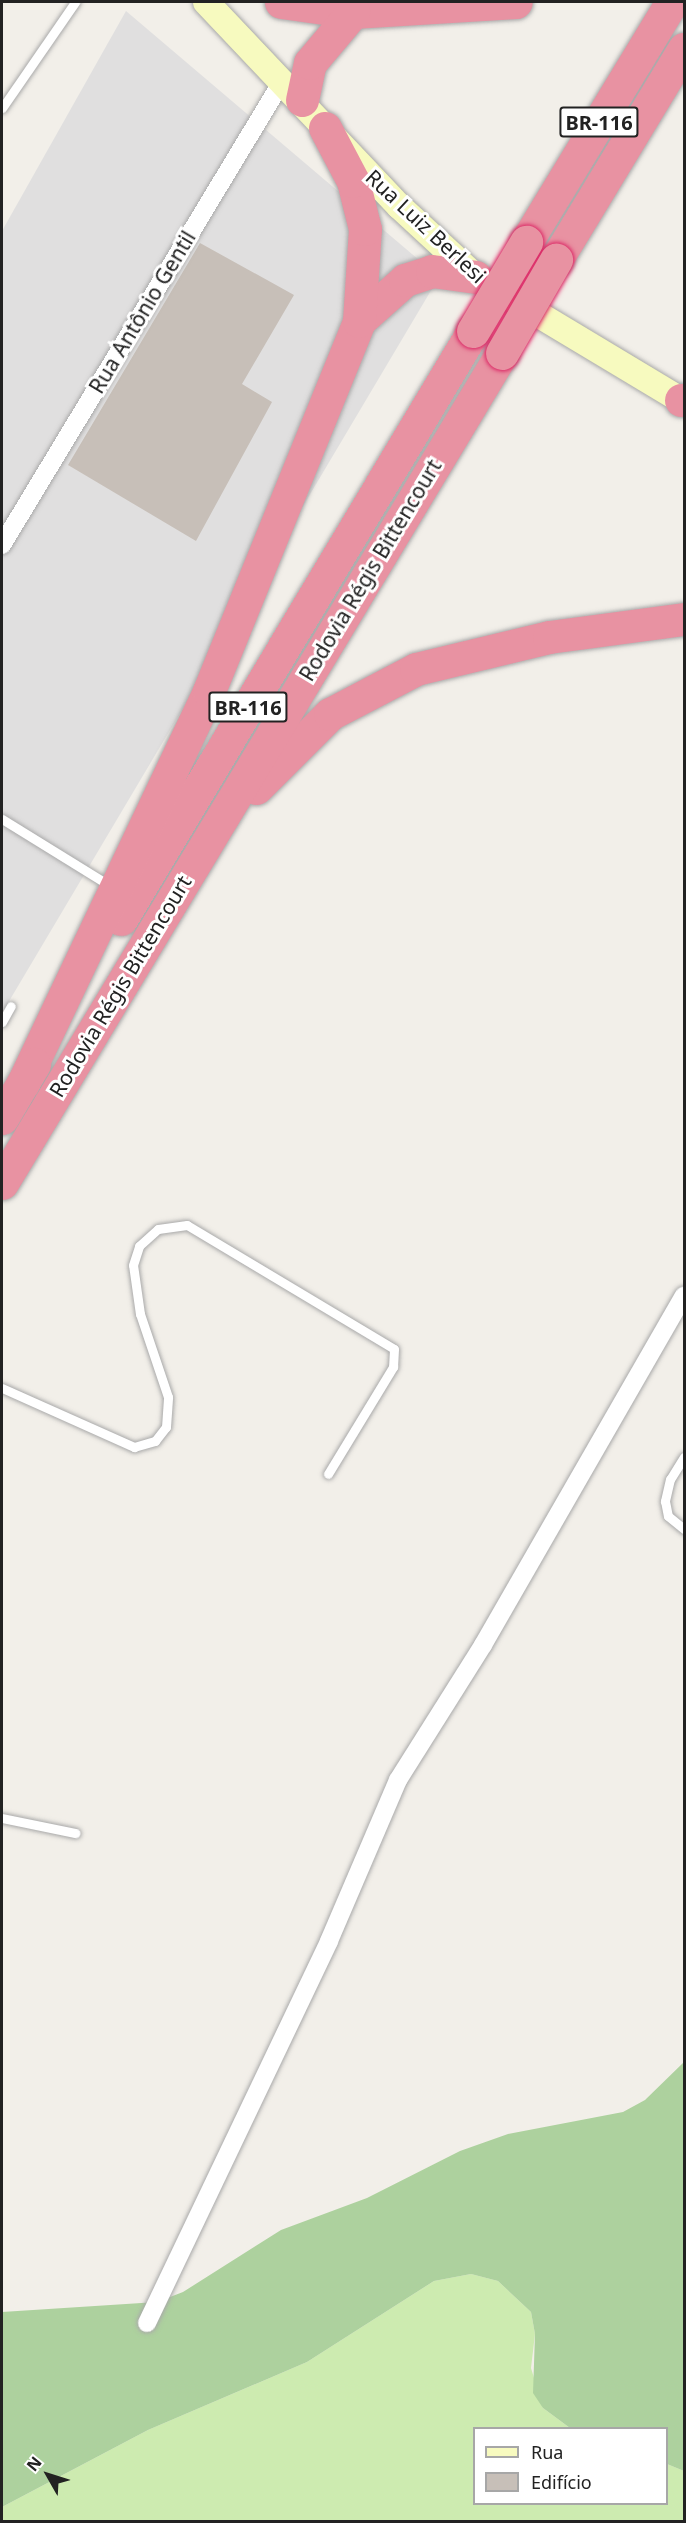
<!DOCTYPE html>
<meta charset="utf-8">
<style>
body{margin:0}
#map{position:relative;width:686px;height:2523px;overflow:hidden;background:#f2efe9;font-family:"Noto Sans",sans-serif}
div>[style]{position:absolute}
.residential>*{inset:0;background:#e0dfdf}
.grass>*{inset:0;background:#cdebb0}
.forest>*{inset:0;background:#add19e}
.building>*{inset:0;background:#c7bfb8}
.roads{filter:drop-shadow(0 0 2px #a9a9a9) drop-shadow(0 0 2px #a9a9a9)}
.lane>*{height:9px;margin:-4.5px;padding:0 4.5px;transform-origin:4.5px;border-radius:4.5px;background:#fff}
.street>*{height:18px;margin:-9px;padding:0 9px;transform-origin:9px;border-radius:9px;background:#fff}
.secondary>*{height:26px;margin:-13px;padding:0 13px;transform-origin:13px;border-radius:13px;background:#f7fabf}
.highway>*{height:33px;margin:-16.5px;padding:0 16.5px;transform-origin:16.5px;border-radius:16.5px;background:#e892a2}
.bridges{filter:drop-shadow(0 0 2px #dc2a67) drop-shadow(0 0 2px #dc2a67)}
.highway-bridge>*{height:33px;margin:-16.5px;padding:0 16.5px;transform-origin:16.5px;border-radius:16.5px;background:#e892a2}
span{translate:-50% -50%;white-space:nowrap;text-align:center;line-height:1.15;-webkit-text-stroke:6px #fff;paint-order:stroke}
.shield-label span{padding:2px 4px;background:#fff;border:2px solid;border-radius:4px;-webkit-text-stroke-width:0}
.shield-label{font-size:20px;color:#222;font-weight:700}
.street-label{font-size:21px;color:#222}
.frame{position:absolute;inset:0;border:3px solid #222;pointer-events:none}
.legend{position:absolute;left:473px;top:2427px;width:195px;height:78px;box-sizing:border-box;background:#fff;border:2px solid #a7a7a7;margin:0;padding:8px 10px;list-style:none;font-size:18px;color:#222}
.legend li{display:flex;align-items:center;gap:12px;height:30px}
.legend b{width:30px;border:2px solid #a7a7a7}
.north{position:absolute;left:18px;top:2445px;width:60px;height:60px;-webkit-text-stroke:4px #fff;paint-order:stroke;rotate:309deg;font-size:16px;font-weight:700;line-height:24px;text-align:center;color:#222}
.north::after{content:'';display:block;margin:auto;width:21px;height:27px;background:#222;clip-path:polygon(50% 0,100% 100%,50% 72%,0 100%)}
</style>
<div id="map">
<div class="residential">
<div style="clip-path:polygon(126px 11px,439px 277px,2px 1013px,2px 231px)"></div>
</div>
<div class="grass">
<div style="clip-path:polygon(471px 2274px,498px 2281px,531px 2312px,535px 2334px,531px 2368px,543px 2408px,570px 2428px,474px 2428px,474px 2504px,666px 2504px,667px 2464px,684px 2471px,684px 2521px,2px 2522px,2px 2507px,148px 2430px,307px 2362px,434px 2281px)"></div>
</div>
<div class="forest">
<div style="clip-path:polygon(684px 2062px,684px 2471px,667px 2464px,666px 2428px,570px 2428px,543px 2408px,533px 2393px,535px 2334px,531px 2312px,498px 2281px,471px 2274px,434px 2281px,307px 2362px,148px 2430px,2px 2507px,2px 2312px,157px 2302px,183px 2292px,281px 2230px,367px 2198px,460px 2151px,508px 2134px,623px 2112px,645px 2100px)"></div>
</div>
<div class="building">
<div style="clip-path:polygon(200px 243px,294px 295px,242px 384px,272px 402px,196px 541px,68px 465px)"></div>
</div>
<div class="roads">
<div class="lane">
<div style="left:2px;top:108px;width:129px;rotate:-55.4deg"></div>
<div style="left:2px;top:819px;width:126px;rotate:31.7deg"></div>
<div style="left:2px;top:1022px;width:18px;rotate:-61deg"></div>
<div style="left:2px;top:1388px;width:145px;rotate:24.1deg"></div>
<div style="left:134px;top:1447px;width:22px;rotate:-16deg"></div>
<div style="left:155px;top:1441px;width:18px;rotate:-52deg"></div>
<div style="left:166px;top:1427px;width:30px;rotate:-86deg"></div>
<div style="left:168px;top:1397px;width:88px;rotate:-108.6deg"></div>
<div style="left:140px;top:1314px;width:49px;rotate:-98.1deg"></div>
<div style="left:133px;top:1265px;width:20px;rotate:-72deg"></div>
<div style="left:139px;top:1246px;width:25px;rotate:-42deg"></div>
<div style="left:158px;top:1229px;width:29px;rotate:-8deg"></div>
<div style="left:187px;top:1225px;width:241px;rotate:30.9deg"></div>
<div style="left:394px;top:1349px;width:18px;rotate:93deg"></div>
<div style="left:393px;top:1367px;width:125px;rotate:121.3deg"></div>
<div style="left:684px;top:1457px;width:26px;rotate:122deg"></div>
<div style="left:670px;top:1479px;width:23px;rotate:103deg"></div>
<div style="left:665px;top:1501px;width:15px;rotate:79deg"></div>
<div style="left:668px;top:1516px;width:21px;rotate:39deg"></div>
<div style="left:2px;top:1818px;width:75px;rotate:11.6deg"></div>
</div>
<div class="street">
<div style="left:2px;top:545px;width:543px;rotate:-58.86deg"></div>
<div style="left:147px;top:2323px;width:423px;rotate:-64.5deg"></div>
<div style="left:329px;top:1941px;width:175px;rotate:-66.8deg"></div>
<div style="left:398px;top:1780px;width:160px;rotate:-57.8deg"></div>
<div style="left:483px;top:1645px;width:403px;rotate:-60.1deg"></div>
</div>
<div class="secondary">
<div style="left:206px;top:2px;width:281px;rotate:46.6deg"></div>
<div style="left:399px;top:206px;width:105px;rotate:42.7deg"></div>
<div style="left:476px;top:277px;width:243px;rotate:31deg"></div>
</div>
<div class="highway">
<div style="left:281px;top:2px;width:73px;rotate:7.9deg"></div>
<div style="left:353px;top:12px;width:163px;rotate:-3.5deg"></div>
<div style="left:302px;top:100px;width:38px;rotate:-78deg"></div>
<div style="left:310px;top:63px;width:67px;rotate:-49.9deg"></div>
<div style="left:526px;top:242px;width:281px;rotate:-58.7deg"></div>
<div style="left:556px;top:260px;width:247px;rotate:-58.8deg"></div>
<div style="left:359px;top:321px;width:62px;rotate:-41.7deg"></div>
<div style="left:405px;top:280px;width:28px;rotate:-18deg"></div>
<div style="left:432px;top:271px;width:44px;rotate:7.8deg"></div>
<div style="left:681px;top:400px;width:3px"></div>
<div style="left:256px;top:788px;width:105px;rotate:-45deg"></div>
<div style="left:330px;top:714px;width:97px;rotate:-27.6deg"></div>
<div style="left:416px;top:669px;width:137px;rotate:-13.5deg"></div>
<div style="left:549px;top:637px;width:136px;rotate:-7.6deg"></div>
<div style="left:121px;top:919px;width:685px;rotate:-59.09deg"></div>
<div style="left:23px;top:1083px;width:434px;rotate:-64.6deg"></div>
<div style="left:209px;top:691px;width:399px;rotate:-67.9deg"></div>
<div style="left:359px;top:321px;width:92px;rotate:-86.3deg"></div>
<div style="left:365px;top:229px;width:49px;rotate:-104deg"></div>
<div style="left:353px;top:181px;width:60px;rotate:-117.8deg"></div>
<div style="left:2px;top:1118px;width:63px;rotate:-59.3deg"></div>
<div style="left:2px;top:1183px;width:969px;rotate:-58.93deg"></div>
</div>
</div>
<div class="bridges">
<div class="highway-bridge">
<div style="left:473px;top:331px;width:104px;rotate:-59.2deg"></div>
<div style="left:502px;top:353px;width:108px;rotate:-59.9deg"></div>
</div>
</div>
<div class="shield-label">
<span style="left:599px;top:122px">BR-116</span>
<span style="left:248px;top:707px">BR-116</span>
</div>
<div class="street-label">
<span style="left:426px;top:226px;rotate:43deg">Rua Luiz Berlesi</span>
<span style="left:142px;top:312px;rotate:-59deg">Rua Antônio Gentil</span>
<span style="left:370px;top:570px;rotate:-59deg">Rodovia Régis Bittencourt</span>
<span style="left:120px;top:986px;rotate:-59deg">Rodovia Régis Bittencourt</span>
</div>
<div class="frame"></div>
<ul class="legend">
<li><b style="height:8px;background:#f7fabf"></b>Rua</li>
<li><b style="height:16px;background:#c7bfb8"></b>Edifício</li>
</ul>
<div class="north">N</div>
</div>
